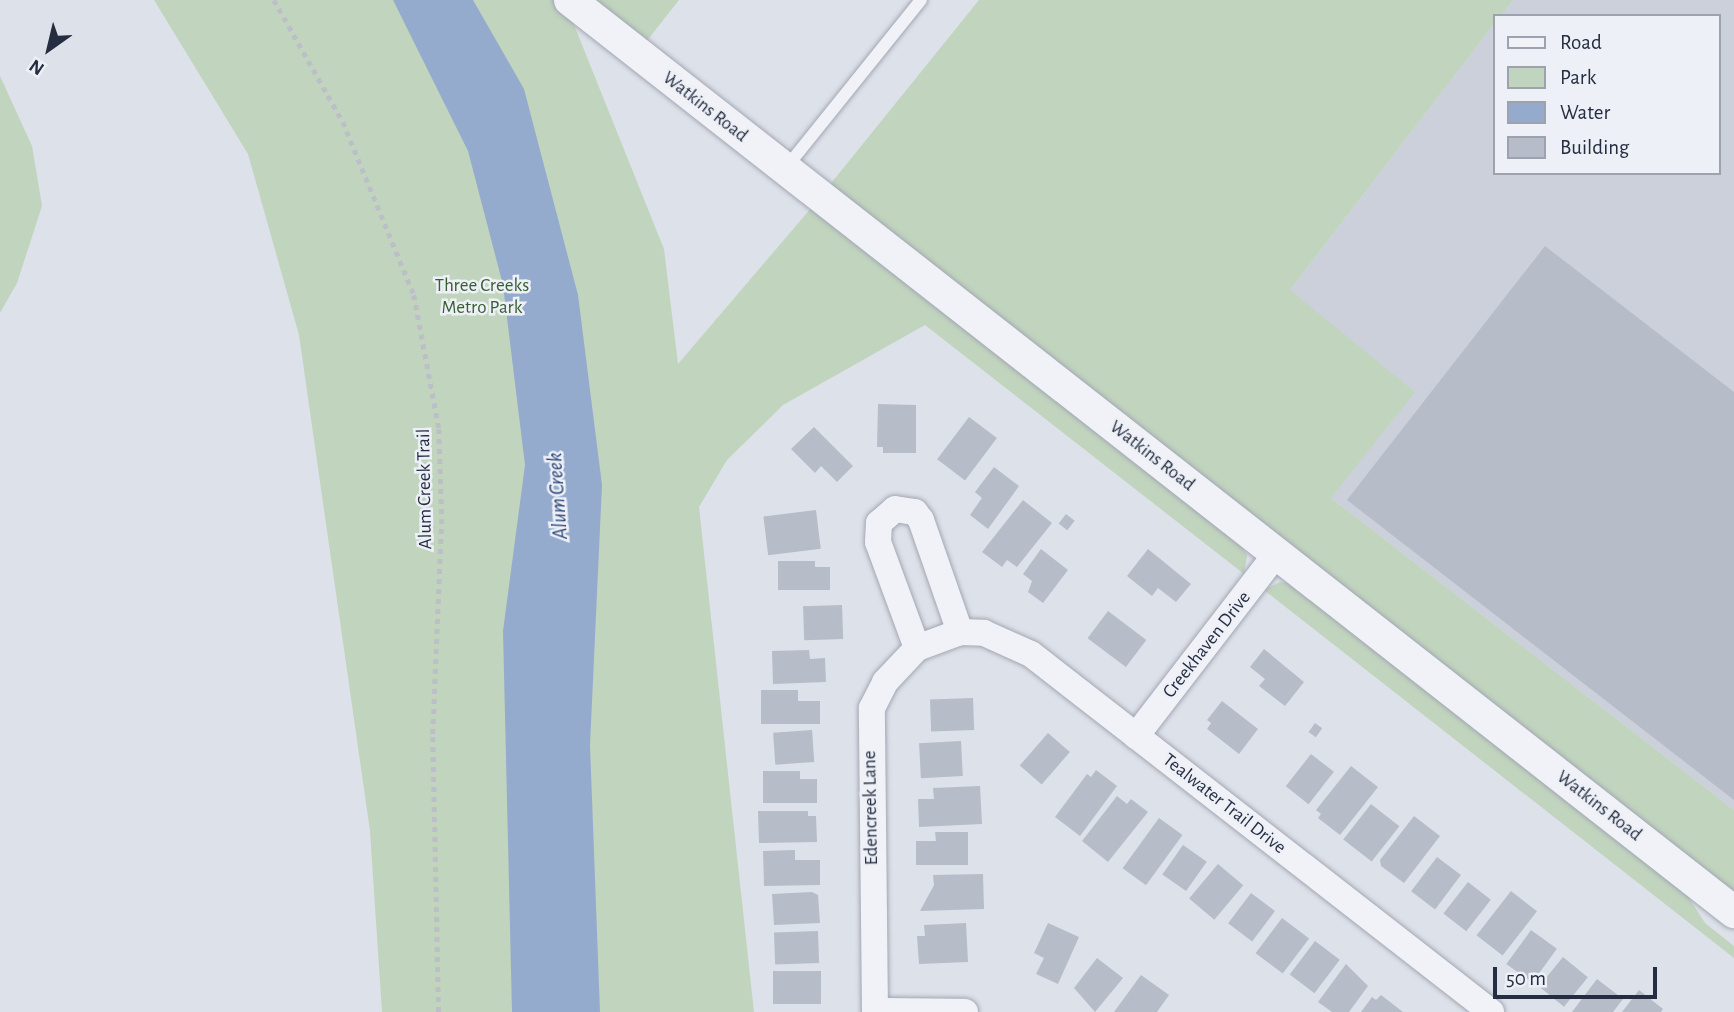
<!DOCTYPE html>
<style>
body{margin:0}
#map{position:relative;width:1734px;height:1012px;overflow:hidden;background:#dde1e9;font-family:"Alegreya Sans",sans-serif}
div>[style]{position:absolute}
.built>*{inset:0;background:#cbd0db}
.green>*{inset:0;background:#c1d4be}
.water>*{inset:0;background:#94abcd}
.building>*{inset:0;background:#b7bcc9;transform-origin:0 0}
.path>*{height:4.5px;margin-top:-2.25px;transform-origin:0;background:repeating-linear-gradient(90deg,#bcbfc8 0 5px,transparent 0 10px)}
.roads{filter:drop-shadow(0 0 2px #a2a7b3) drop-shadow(0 0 2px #a2a7b3)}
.service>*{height:12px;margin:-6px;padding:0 6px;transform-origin:6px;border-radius:6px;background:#f1f2f7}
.minor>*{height:26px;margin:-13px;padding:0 13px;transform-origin:13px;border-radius:13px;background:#f1f2f7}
.tertiary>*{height:32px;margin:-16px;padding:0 16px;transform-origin:16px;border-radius:16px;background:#f1f2f7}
span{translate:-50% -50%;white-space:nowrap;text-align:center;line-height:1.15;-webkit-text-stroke:5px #edf0f6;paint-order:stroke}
.street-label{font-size:19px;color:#252d41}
.park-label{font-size:19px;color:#365f31}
.water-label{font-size:21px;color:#2b477a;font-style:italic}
.legend{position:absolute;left:1493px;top:14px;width:228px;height:161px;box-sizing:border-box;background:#edf0f6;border:2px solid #9da2ae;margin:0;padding:9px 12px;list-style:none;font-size:21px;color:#252d41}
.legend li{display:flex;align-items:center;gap:14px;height:35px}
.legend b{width:35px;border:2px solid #9da2ae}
.north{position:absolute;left:14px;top:14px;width:70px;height:70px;-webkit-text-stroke:5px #edf0f6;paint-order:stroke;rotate:214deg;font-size:19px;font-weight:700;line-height:28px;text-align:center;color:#252d41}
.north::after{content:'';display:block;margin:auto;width:24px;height:32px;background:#252d41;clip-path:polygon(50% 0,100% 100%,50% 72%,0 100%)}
.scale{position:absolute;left:1493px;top:967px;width:164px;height:32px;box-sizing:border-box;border:4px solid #252d41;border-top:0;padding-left:9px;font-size:21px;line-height:24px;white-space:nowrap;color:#252d41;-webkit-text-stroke:5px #edf0f6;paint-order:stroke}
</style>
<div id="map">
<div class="built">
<div style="clip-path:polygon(1513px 0,1734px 0,1734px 810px,1331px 498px,1290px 290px,1494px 24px,1494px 173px,1718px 173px,1718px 16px,1501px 16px)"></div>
</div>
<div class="green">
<div style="clip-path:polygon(154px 0,564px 0,664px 249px,678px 364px,812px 207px,1234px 535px,1247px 555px,1244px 574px,925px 325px,783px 405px,727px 460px,699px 507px,754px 1012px,382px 1012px,370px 831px,299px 335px,248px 154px)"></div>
<div style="clip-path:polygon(595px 0,679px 0,646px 42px)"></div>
<div style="clip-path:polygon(979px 0,1513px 0,1501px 16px,1494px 16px,1494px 24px,1290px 290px,1415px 392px,1331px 498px,1734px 810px,1734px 897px,828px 187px)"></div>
<div style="clip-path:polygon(0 76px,32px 146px,42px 206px,17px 283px,0 313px)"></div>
<div style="clip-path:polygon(1280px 582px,1300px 585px,1677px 879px,1705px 923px,1734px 946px,1734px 958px,1264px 590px)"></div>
</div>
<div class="water">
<div style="clip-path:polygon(393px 0,473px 0,524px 89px,578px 295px,602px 485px,590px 745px,600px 1012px,512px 1012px,503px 631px,525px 465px,503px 285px,468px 151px)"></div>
</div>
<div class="building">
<div style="clip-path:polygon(1545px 246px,1734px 392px,1734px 800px,1347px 500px)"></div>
<div style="clip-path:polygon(878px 404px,916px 405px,916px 453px,883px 453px,883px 447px,877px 447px)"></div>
<div style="left:969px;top:417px;width:35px;height:53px;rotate:37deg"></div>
<div style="clip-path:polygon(814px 427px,853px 466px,837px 482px,821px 466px,815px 473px,791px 449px)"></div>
<div style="clip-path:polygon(994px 467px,1019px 486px,988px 529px,970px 515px,982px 498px,975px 492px)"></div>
<div style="clip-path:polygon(1023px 500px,1052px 523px,1017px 567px,1007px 560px,1002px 567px,982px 552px)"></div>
<div style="left:816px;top:510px;width:39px;height:53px;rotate:83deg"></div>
<div style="left:1066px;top:514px;width:11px;height:12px;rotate:38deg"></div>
<div style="clip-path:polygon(1041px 549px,1068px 570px,1043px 603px,1028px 592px,1032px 581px,1023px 574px)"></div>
<div style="clip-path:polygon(1148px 549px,1191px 584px,1176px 602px,1158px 588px,1152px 596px,1127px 576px)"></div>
<div style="clip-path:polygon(778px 561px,815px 561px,815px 567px,830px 567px,830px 590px,778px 590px)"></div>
<div style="left:842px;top:605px;width:34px;height:39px;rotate:88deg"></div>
<div style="left:1108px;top:611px;width:48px;height:34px;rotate:37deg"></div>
<div style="clip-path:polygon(1264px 649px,1304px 682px,1285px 706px,1259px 686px,1265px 679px,1250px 667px)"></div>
<div style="clip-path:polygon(809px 650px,810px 659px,825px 658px,826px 682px,773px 684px,772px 651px)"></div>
<div style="clip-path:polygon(761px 690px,798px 690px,798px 701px,820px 701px,820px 724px,761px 724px)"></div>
<div style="left:973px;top:698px;width:32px;height:43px;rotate:88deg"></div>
<div style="clip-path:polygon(1222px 701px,1258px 729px,1239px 754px,1207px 729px,1211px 723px,1207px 720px)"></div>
<div style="left:1315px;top:723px;width:9px;height:11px;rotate:36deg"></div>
<div style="left:812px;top:730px;width:32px;height:39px;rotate:86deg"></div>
<div style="left:1048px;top:733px;width:29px;height:43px;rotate:41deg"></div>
<div style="left:961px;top:741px;width:35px;height:42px;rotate:87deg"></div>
<div style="left:1311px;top:754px;width:29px;height:41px;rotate:38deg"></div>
<div style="clip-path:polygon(1351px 766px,1378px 787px,1340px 835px,1318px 818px,1321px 814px,1316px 810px)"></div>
<div style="clip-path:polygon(1096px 770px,1117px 786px,1080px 836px,1055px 817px,1087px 774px,1091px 777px)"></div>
<div style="clip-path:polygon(763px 771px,800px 771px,800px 779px,817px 779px,817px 803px,763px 803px)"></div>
<div style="clip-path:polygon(980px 786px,982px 824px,919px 827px,918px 799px,934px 799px,933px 788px)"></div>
<div style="clip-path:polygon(1117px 796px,1127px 804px,1131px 799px,1148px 812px,1108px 862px,1082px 841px)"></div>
<div style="left:1371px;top:804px;width:36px;height:45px;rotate:38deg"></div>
<div style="clip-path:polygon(758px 811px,808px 811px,808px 816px,816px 816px,817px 842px,759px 843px)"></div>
<div style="clip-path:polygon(1414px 816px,1440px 836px,1404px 883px,1381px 866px,1380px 860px)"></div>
<div style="left:1159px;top:818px;width:29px;height:62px;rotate:36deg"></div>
<div style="clip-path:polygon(935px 832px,968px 832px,968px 865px,916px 865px,916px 841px,936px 841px)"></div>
<div style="left:1183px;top:845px;width:29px;height:36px;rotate:35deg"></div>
<div style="clip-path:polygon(795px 850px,795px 860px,820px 860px,820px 885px,764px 886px,763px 851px)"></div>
<div style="left:1437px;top:857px;width:30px;height:43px;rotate:37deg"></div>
<div style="left:1218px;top:864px;width:33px;height:45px;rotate:40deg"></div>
<div style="clip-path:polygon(983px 874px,984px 909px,920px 911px,934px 885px,933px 875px)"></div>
<div style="left:1468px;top:882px;width:29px;height:40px;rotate:38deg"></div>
<div style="left:1511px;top:891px;width:33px;height:56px;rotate:38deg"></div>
<div style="clip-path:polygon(812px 892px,818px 895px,820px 923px,774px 925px,772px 894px)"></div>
<div style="left:1251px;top:893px;width:30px;height:38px;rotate:37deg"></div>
<div style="left:1282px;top:918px;width:34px;height:44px;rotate:37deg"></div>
<div style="clip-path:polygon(966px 923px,968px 962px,919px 964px,917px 936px,925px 936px,924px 925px)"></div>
<div style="clip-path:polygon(1048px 923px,1079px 937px,1058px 984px,1036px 974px,1044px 958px,1034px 953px)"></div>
<div style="left:1531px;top:930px;width:32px;height:42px;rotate:36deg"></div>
<div style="left:818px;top:931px;width:32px;height:44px;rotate:88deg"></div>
<div style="left:1315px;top:941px;width:31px;height:42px;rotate:37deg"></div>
<div style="left:1563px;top:957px;width:32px;height:38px;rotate:39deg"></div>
<div style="clip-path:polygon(1097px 958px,1123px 978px,1095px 1012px,1074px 988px)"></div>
<div style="clip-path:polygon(1346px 964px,1368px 986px,1349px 1012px,1332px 1012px,1318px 1002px)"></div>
<div style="left:821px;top:971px;width:33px;height:48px;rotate:90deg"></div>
<div style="clip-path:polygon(1141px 975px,1169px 995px,1157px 1012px,1114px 1012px)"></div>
<div style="clip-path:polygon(1597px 979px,1623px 999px,1613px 1012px,1572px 1012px)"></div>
<div style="clip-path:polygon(1639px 990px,1663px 1009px,1661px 1012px,1622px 1012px)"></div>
<div style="clip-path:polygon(1381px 995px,1403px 1012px,1361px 1012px,1372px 997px,1376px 1000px)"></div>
</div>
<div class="path">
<div style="left:274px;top:0;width:140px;rotate:60.5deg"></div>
<div style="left:343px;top:122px;width:187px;rotate:67.7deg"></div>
<div style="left:414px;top:295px;width:136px;rotate:79.4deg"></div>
<div style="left:439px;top:429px;width:90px;rotate:88.1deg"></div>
<div style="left:442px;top:519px;width:218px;rotate:92.4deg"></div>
<div style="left:433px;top:737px;width:275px;rotate:88.8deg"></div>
</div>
<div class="roads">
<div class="service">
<div style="left:785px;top:169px;width:217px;rotate:-51.2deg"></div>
</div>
<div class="minor">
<div style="left:917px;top:648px;width:113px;rotate:-110.2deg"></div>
<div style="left:878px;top:542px;width:19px;rotate:-87deg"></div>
<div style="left:879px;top:523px;width:21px;rotate:-41deg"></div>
<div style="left:895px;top:509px;width:20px;rotate:9deg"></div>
<div style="left:915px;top:512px;width:10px;rotate:53deg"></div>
<div style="left:921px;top:520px;width:119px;rotate:70.8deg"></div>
<div style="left:1136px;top:736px;width:231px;rotate:-52.4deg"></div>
<div style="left:875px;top:1011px;width:90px;rotate:0.6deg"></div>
<div style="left:875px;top:1012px;width:304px;rotate:-90.6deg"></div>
<div style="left:872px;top:708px;width:29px;rotate:-63deg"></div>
<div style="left:885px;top:682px;width:47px;rotate:-46.7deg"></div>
<div style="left:917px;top:648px;width:46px;rotate:-20.4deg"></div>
<div style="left:960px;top:632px;width:24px;rotate:2deg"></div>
<div style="left:984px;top:633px;width:51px;rotate:24.1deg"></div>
<div style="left:1031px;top:654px;width:583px;rotate:37.89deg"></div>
</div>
<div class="tertiary">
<div style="left:570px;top:0;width:1479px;rotate:38.08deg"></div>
</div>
</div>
<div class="street-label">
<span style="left:705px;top:107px;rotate:38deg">Watkins Road</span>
<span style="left:1152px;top:456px;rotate:38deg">Watkins Road</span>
<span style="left:425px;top:489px;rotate:-91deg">Alum Creek Trail</span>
<span style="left:1207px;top:645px;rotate:-52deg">Creekhaven Drive</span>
<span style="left:1224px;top:804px;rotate:38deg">Tealwater Trail Drive</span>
<span style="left:1599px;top:806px;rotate:38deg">Watkins Road</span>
<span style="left:871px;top:808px;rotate:-91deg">Edencreek Lane</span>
</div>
<div class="park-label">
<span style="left:482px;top:297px">Three Creeks<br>Metro Park</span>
</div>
<div class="water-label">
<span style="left:558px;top:496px;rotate:-94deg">Alum Creek</span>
</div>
<ul class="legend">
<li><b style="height:9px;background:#f1f2f7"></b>Road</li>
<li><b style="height:19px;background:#c1d4be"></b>Park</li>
<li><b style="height:19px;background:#94abcd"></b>Water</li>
<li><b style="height:19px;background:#b7bcc9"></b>Building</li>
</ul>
<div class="north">N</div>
<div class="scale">50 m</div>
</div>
